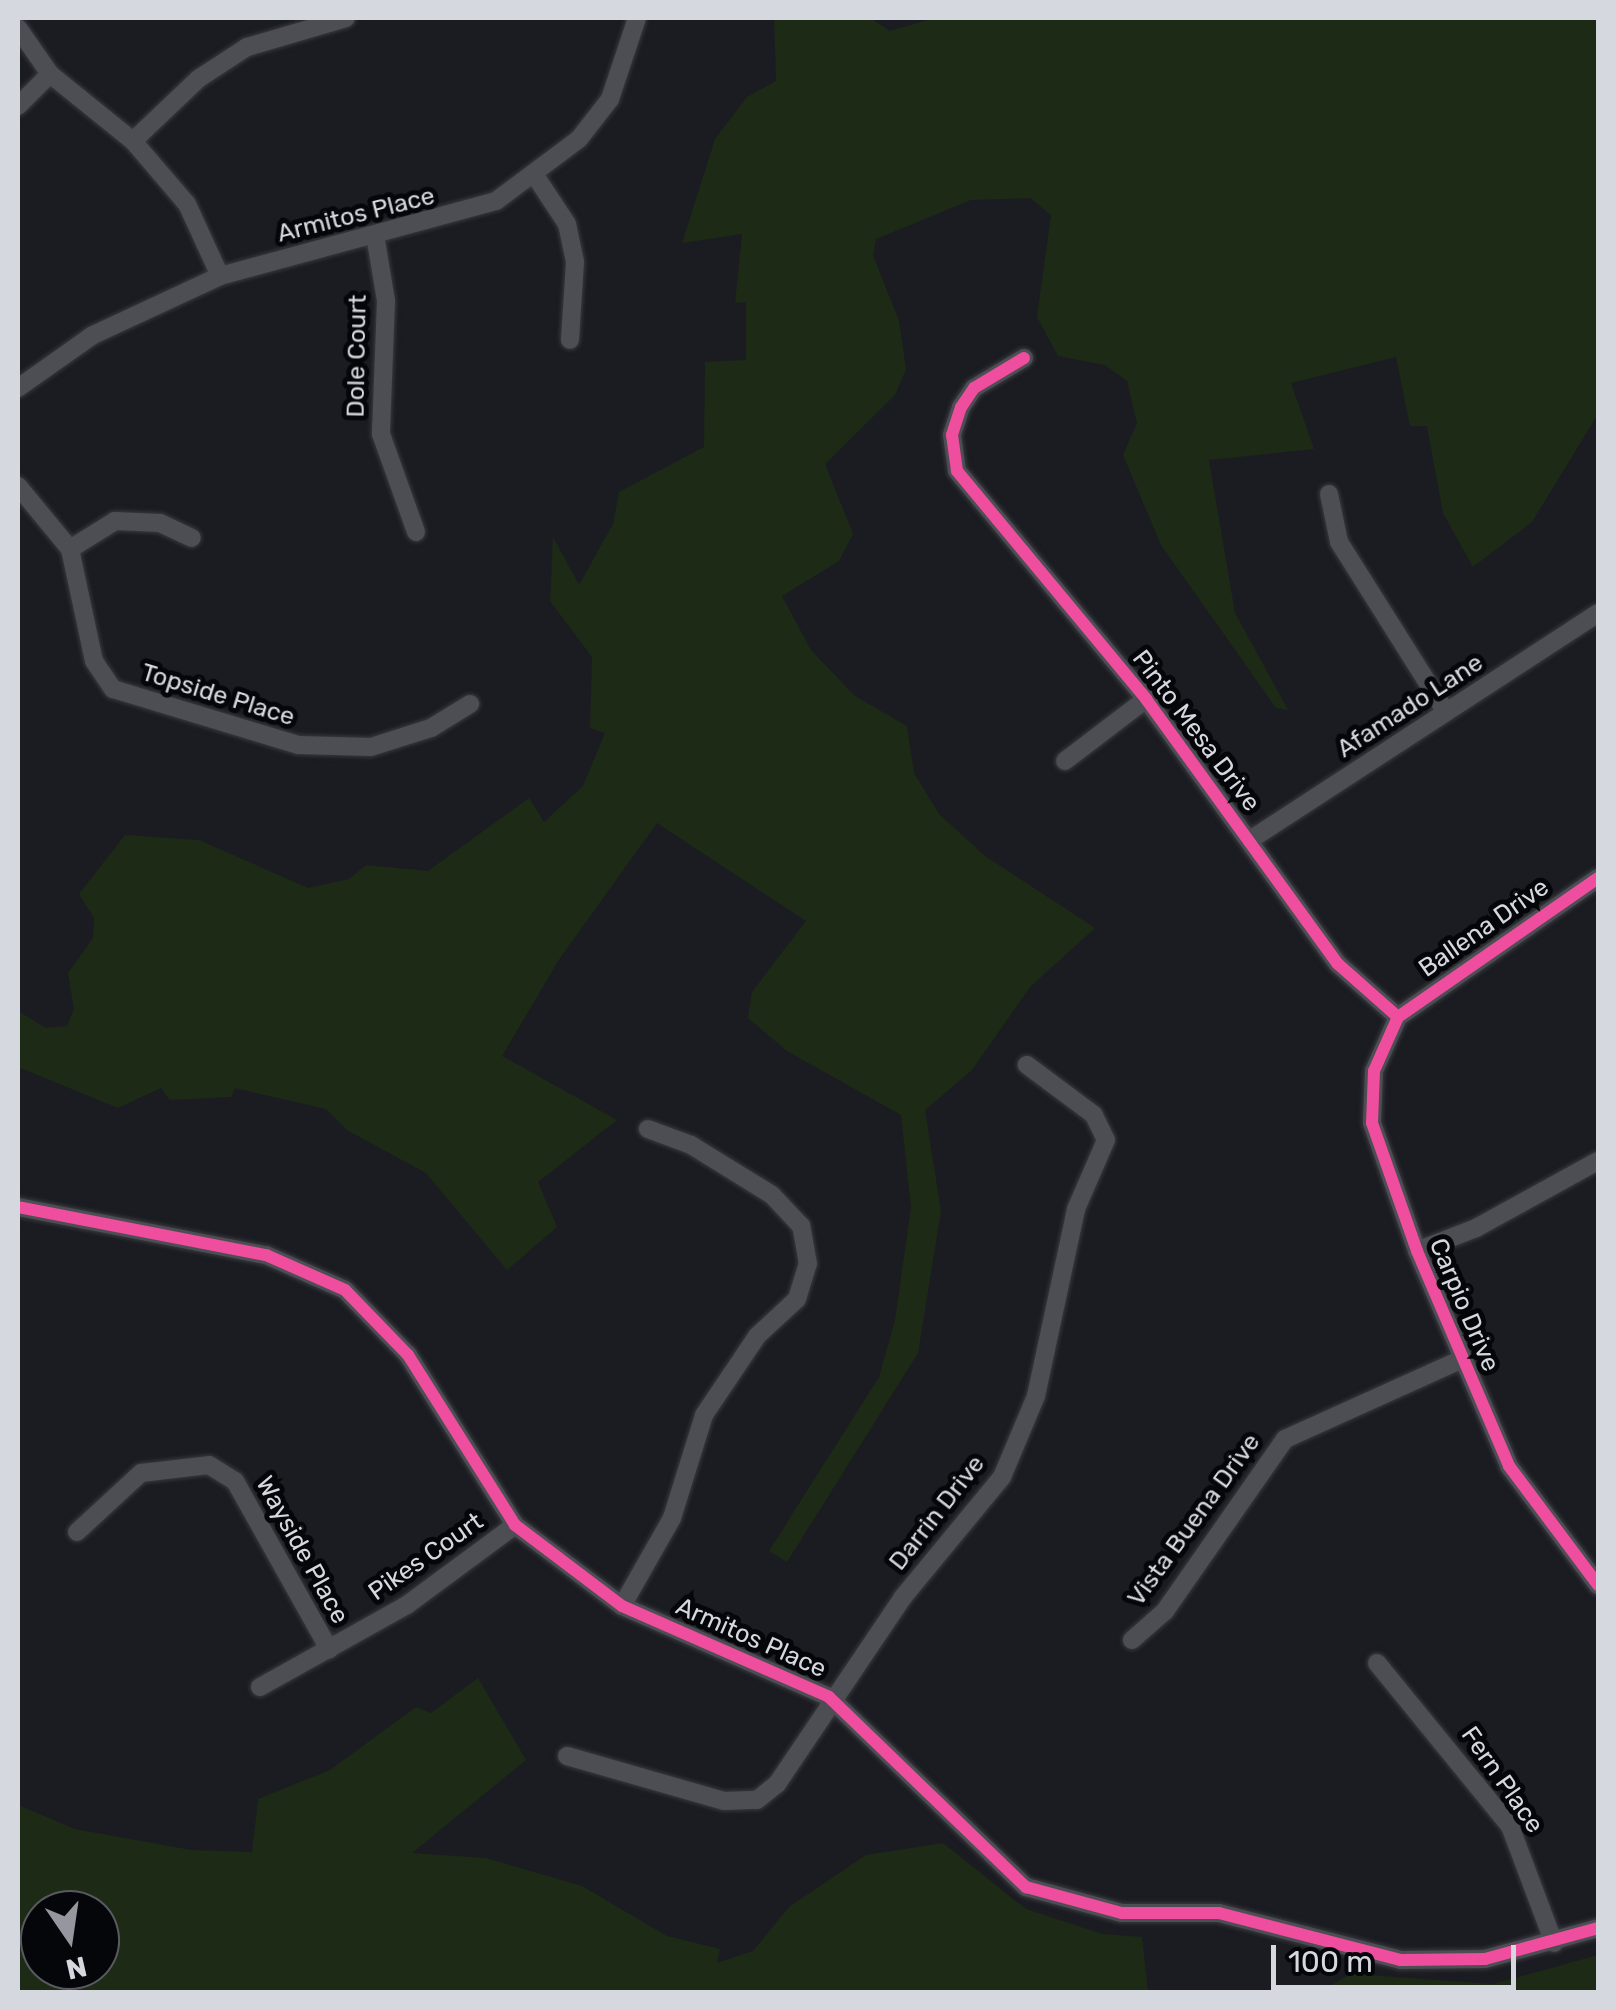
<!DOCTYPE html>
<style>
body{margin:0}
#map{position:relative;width:1616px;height:2010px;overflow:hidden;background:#1b1c22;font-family:Rubik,sans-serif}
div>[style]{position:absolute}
.green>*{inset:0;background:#1d2a15}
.roads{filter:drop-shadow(0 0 2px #38393e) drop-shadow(0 0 2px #38393e)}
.street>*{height:18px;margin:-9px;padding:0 9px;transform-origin:9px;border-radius:9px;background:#4d4e53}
.cycleway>*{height:12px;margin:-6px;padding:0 6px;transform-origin:6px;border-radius:6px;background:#ef4d9e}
span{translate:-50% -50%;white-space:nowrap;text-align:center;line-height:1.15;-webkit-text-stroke:10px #05060a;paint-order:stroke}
.street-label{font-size:25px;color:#d6d8e0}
.frame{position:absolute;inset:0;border:20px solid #d6d8e0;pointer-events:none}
.north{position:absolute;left:20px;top:1890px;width:100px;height:100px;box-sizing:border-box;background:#05060a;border:2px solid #595a60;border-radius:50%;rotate:167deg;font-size:28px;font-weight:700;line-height:40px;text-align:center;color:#d6d8e0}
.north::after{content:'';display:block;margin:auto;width:35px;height:45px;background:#95969e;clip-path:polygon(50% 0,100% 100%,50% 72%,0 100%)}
.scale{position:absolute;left:1271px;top:1945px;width:245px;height:45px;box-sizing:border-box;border:5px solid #d6d8e0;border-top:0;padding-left:12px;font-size:30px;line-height:35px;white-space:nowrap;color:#d6d8e0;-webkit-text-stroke:8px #05060a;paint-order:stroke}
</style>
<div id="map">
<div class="green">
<div style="clip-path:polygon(774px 18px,870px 18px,890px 31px,935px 18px,1598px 18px,1598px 414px,1532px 522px,1473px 567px,1443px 513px,1427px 426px,1410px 426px,1396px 357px,1291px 383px,1314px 449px,1209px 460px,1235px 613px,1288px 710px,1276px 708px,1161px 545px,1123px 455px,1137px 423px,1127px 381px,1105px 365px,1058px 356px,1037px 317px,1051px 215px,1030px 198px,971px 200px,876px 239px,873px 255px,899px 321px,906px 369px,895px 395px,825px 464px,853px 534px,839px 561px,782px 596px,811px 650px,855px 696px,907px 726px,914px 773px,939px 814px,985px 856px,1095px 928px,1030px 987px,972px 1070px,925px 1110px,941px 1211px,918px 1353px,787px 1562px,769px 1551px,879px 1377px,895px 1320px,911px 1207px,901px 1115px,787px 1051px,748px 1018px,752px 992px,806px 921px,657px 823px,560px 958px,502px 1056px,617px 1120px,538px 1182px,557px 1227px,507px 1270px,426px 1173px,347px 1130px,326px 1109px,235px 1088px,231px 1097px,170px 1100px,161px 1088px,118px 1108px,18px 1067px,18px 1011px,46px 1028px,67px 1026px,74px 1009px,68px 973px,93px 938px,94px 918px,79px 894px,125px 835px,199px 840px,308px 888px,349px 879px,366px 865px,428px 871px,529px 798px,544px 822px,583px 786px,605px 733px,590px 728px,592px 657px,550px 601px,553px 537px,579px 585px,613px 524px,619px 492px,704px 447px,705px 362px,746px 360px,746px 302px,735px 303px,742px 234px,682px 243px,715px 139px,747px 97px,776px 81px)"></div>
<div style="clip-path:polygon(evenodd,478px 1678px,526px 1760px,412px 1853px,486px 1858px,582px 1886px,667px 1936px,720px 1949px,717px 1963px,753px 1951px,789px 1907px,866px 1855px,943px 1843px,1026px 1909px,1102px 1934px,1142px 1937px,1148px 1992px,18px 1992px,18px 1805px,75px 1829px,191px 1850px,252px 1852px,258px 1799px,330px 1770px,416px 1707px,431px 1713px,478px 1678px,40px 1910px,100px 1910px,100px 1970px,40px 1970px,40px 1910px)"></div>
<div style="clip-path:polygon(1598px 1955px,1598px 1992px,1319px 1992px,1351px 1974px,1493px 1984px)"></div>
</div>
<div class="roads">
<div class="street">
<div style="left:18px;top:28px;width:56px;rotate:55.2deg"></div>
<div style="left:50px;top:74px;width:107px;rotate:38.9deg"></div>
<div style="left:133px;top:141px;width:83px;rotate:49.4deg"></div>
<div style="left:187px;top:204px;width:79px;rotate:65.4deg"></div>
<div style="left:18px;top:106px;width:45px;rotate:-45deg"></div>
<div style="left:133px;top:141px;width:90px;rotate:-43.6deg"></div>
<div style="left:198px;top:79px;width:59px;rotate:-33.1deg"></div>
<div style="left:247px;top:47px;width:103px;rotate:-16.3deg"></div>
<div style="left:536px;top:177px;width:56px;rotate:56.6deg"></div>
<div style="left:567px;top:224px;width:39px;rotate:78deg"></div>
<div style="left:575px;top:262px;width:78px;rotate:93.7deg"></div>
<div style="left:375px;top:235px;width:67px;rotate:80.5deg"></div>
<div style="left:386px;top:301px;width:133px;rotate:92.2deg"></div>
<div style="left:381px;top:434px;width:104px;rotate:70.3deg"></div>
<div style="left:1024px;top:358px;width:58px;rotate:149deg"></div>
<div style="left:974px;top:388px;width:23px;rotate:124deg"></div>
<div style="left:961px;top:407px;width:29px;rotate:108deg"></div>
<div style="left:952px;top:435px;width:36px;rotate:82deg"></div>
<div style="left:957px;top:471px;width:296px;rotate:50.3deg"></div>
<div style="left:1146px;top:699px;width:327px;rotate:54.1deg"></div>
<div style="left:1338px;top:964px;width:80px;rotate:41.5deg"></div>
<div style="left:18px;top:388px;width:92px;rotate:-35.2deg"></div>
<div style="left:93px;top:335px;width:140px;rotate:-24.9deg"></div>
<div style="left:220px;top:276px;width:286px;rotate:-15.2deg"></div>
<div style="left:496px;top:201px;width:104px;rotate:-36.8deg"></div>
<div style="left:579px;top:139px;width:51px;rotate:-52.2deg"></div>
<div style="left:610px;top:99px;width:85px;rotate:-71.6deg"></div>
<div style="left:18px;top:486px;width:82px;rotate:50.5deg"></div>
<div style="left:70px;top:549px;width:115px;rotate:77.9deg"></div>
<div style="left:94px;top:661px;width:34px;rotate:56deg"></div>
<div style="left:113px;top:689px;width:194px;rotate:16.8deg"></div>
<div style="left:299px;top:745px;width:72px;rotate:1.6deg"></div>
<div style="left:371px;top:747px;width:63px;rotate:-17.6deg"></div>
<div style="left:431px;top:728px;width:46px;rotate:-31.6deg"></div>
<div style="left:1329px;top:494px;width:49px;rotate:78.2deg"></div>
<div style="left:1339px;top:542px;width:201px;rotate:57.8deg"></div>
<div style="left:70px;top:549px;width:53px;rotate:-31.9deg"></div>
<div style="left:115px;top:521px;width:45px;rotate:2.5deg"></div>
<div style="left:160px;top:523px;width:35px;rotate:25deg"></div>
<div style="left:1065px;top:761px;width:102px;rotate:-37.4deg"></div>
<div style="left:1250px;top:840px;width:415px;rotate:-33.1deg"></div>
<div style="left:1598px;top:878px;width:244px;rotate:145.2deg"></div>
<div style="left:1398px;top:1017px;width:59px;rotate:114deg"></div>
<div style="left:1374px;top:1071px;width:52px;rotate:92.2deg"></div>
<div style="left:1372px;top:1123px;width:136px;rotate:70.6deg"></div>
<div style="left:1417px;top:1251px;width:234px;rotate:66.8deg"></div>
<div style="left:1509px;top:1466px;width:149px;rotate:53.2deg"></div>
<div style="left:18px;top:1207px;width:253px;rotate:11deg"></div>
<div style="left:266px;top:1255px;width:86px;rotate:23.9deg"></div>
<div style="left:345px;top:1290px;width:91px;rotate:45.9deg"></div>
<div style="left:408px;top:1355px;width:201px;rotate:57.8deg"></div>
<div style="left:515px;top:1525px;width:134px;rotate:37.1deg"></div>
<div style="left:622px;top:1606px;width:226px;rotate:23.7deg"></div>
<div style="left:829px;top:1697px;width:274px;rotate:44deg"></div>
<div style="left:1026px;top:1887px;width:99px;rotate:15.2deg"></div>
<div style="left:1122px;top:1913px;width:97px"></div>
<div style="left:1219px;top:1913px;width:188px;rotate:14.5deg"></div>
<div style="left:1401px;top:1960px;width:84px;rotate:-0.7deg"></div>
<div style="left:1485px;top:1959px;width:117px;rotate:-15.3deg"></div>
<div style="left:1417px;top:1251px;width:63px;rotate:-21.3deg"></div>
<div style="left:1476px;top:1228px;width:139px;rotate:-28.8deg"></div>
<div style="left:77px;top:1532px;width:87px;rotate:-42.7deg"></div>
<div style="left:141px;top:1473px;width:68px;rotate:-6.7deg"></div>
<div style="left:209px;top:1465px;width:31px;rotate:32deg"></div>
<div style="left:235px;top:1481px;width:193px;rotate:60.8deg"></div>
<div style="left:622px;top:1606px;width:101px;rotate:-60.4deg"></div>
<div style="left:672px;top:1518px;width:108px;rotate:-72.7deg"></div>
<div style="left:704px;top:1415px;width:95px;rotate:-56.1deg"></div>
<div style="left:757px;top:1336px;width:54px;rotate:-42.8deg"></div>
<div style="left:797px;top:1299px;width:37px;rotate:-73deg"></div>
<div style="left:808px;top:1264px;width:39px;rotate:-100deg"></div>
<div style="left:801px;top:1226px;width:42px;rotate:-133.1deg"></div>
<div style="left:772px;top:1195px;width:95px;rotate:-148.3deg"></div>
<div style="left:691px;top:1145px;width:46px;rotate:-159.6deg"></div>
<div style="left:1132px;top:1640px;width:44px;rotate:-41.3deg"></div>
<div style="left:1165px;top:1611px;width:210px;rotate:-55.1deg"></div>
<div style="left:1285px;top:1439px;width:194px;rotate:-24.3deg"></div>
<div style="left:1377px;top:1663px;width:210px;rotate:50.8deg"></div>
<div style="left:1510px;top:1826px;width:125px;rotate:69.4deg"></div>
<div style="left:260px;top:1687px;width:168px;rotate:-29.2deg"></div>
<div style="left:407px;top:1605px;width:134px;rotate:-36.5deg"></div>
<div style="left:567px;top:1756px;width:163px;rotate:16deg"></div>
<div style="left:724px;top:1801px;width:33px;rotate:-2deg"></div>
<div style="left:757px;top:1800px;width:26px;rotate:-39deg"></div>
<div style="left:777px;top:1784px;width:225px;rotate:-56deg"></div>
<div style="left:903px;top:1597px;width:156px;rotate:-50.5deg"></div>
<div style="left:1002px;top:1477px;width:88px;rotate:-67.2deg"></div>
<div style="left:1036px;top:1396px;width:191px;rotate:-77.9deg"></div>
<div style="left:1076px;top:1209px;width:75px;rotate:-66.5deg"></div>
<div style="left:1106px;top:1140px;width:28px;rotate:-116deg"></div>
<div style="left:1094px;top:1115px;width:84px;rotate:-143.3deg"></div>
</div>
</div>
<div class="cycleway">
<div style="left:1024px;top:358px;width:58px;rotate:149deg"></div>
<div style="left:974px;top:388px;width:23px;rotate:124deg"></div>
<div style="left:961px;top:407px;width:29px;rotate:108deg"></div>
<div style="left:952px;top:435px;width:36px;rotate:82deg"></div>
<div style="left:957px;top:471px;width:296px;rotate:50.3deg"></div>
<div style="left:1146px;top:699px;width:327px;rotate:54.1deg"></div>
<div style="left:1338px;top:964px;width:80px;rotate:41.5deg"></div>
<div style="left:1598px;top:878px;width:244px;rotate:145.2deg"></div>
<div style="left:1398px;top:1017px;width:59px;rotate:114deg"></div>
<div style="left:1374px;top:1071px;width:52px;rotate:92.2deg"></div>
<div style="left:1372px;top:1123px;width:136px;rotate:70.6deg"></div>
<div style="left:1417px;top:1251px;width:234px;rotate:66.8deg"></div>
<div style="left:1509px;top:1466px;width:149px;rotate:53.2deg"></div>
<div style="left:18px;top:1207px;width:253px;rotate:11deg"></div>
<div style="left:266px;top:1255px;width:86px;rotate:23.9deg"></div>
<div style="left:345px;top:1290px;width:91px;rotate:45.9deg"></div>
<div style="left:408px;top:1355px;width:201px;rotate:57.8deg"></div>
<div style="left:515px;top:1525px;width:134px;rotate:37.1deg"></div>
<div style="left:622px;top:1606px;width:226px;rotate:23.7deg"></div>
<div style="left:829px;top:1697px;width:274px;rotate:44deg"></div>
<div style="left:1026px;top:1887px;width:99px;rotate:15.2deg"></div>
<div style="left:1122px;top:1913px;width:97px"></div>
<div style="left:1219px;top:1913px;width:188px;rotate:14.5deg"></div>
<div style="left:1401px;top:1960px;width:84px;rotate:-0.7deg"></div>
<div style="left:1485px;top:1959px;width:117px;rotate:-15.3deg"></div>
</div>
<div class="street-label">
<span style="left:356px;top:215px;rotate:-14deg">Armitos Place</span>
<span style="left:357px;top:356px;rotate:-89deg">Dole Court</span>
<span style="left:218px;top:695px;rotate:17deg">Topside Place</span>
<span style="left:1410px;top:706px;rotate:-33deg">Afamado Lane</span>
<span style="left:1196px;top:731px;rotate:53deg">Pinto Mesa Drive</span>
<span style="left:1484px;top:928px;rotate:-35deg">Ballena Drive</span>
<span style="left:1464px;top:1305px;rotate:67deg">Carpio Drive</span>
<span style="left:937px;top:1513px;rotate:-52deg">Darrin Drive</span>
<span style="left:1194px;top:1520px;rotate:-54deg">Vista Buena Drive</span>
<span style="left:302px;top:1550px;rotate:61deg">Wayside Place</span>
<span style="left:426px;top:1557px;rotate:-35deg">Pikes Court</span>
<span style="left:751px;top:1638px;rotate:24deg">Armitos Place</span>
<span style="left:1502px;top:1780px;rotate:55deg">Fern Place</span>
</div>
<div class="frame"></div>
<div class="north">N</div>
<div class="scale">100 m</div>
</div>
